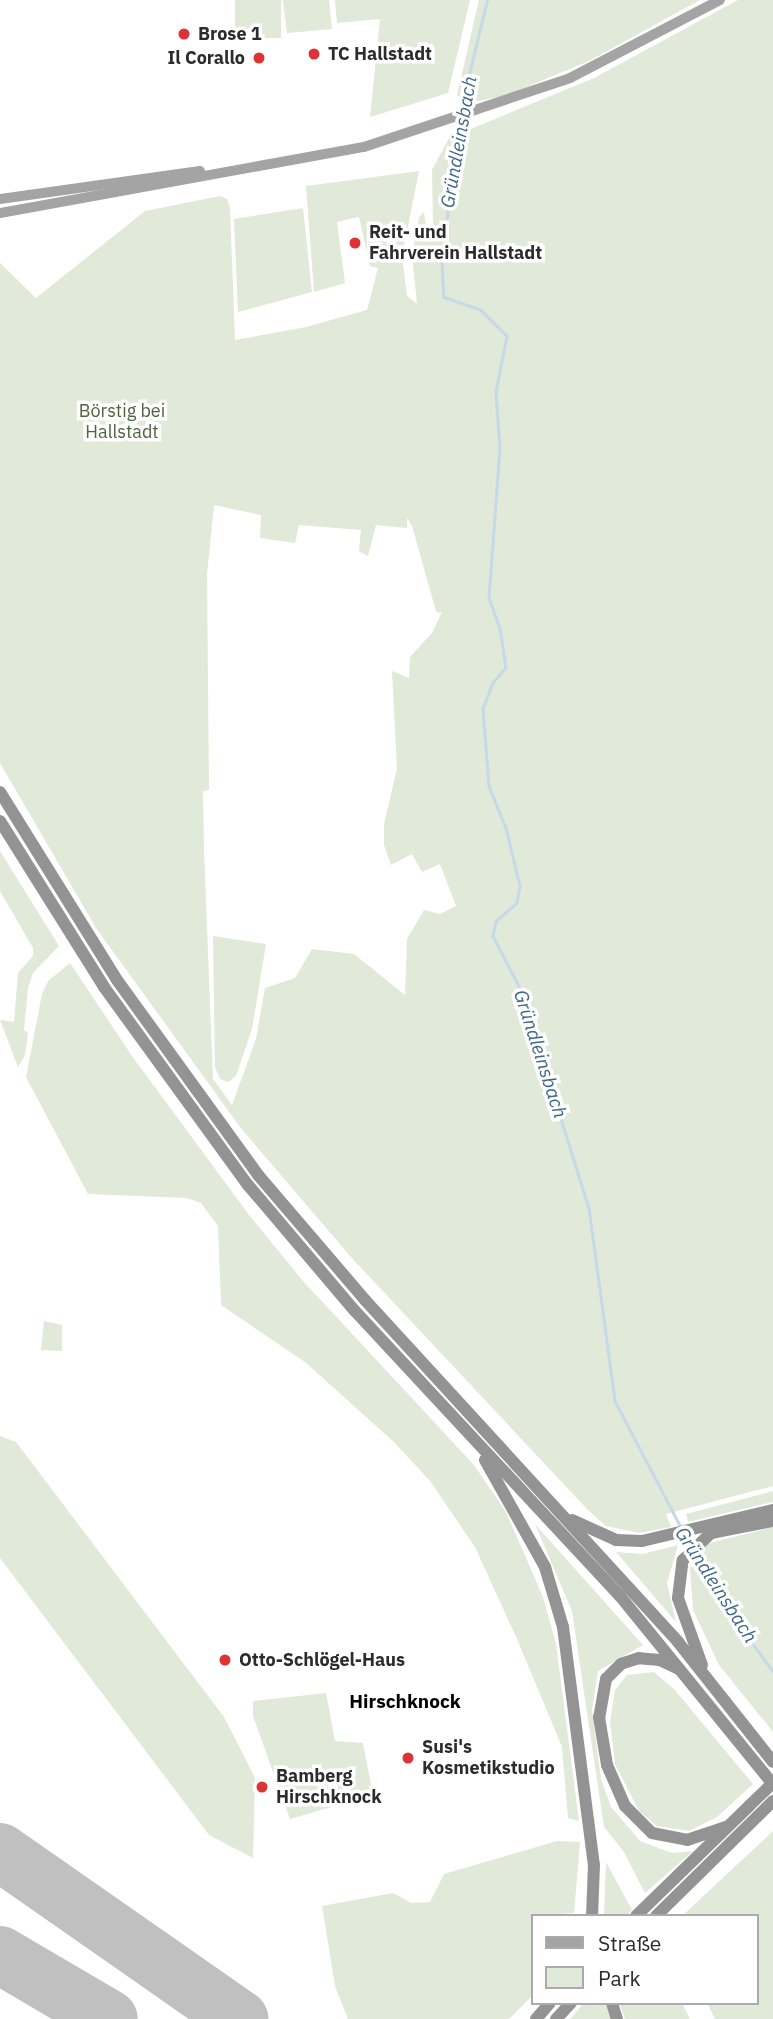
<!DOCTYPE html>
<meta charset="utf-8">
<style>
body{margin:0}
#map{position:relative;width:773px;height:2019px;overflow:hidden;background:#fff;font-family:"IBM Plex Sans",sans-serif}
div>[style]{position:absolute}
.green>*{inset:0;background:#e1e9d9;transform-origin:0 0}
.stream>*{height:2.5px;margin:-1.25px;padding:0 1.25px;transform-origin:1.25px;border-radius:1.25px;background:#c6d9e9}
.runway>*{height:58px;margin:-29px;padding:0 29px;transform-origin:29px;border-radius:29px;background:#c0c0c0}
.major>*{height:10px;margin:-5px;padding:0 5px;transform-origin:5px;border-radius:5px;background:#a4a4a4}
.highway>*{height:12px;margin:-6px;padding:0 6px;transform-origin:6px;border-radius:6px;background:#939393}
.highway-bridge>*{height:12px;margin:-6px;padding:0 6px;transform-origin:6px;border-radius:6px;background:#939393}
.dots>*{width:19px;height:19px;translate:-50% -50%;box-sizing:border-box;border:4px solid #fff;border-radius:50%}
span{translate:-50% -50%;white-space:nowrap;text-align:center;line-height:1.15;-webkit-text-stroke:7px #fff;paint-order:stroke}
.poi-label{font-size:18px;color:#2c2c2c;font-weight:700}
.left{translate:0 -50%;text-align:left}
.right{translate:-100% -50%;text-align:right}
.park-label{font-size:18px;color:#4c653c}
.water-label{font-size:19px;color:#3e6789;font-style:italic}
.neighbourhood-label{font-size:19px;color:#000;font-weight:700}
.legend{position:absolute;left:531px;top:1914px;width:228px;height:91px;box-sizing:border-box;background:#fff;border:2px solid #ababab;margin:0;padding:9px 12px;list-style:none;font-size:21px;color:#2c2c2c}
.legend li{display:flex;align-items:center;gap:14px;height:35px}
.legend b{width:35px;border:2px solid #ababab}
</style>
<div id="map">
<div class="green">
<div style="left:235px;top:0;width:46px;height:38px"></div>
<div style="clip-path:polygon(283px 0,329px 0,332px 29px,287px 33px)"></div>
<div style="clip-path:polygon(335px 0,470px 0,448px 93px,370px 117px,380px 19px,337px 23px)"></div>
<div style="clip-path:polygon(479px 0,700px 0,589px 61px,507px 95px,469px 103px,457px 95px)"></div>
<div style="clip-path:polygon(evenodd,738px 0,773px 0,773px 1486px,666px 1514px,671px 1527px,639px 1533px,606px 1526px,587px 1509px,350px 1256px,240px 1127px,96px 928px,0 763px,0 263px,36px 298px,145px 211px,220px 196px,227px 199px,230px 208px,235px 340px,306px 327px,367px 310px,378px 268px,370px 266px,359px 217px,337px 222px,345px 283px,314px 292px,306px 186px,419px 171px,402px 256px,407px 296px,417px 304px,412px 255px,419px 217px,424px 212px,428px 242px,433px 226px,432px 170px,449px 138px,594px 78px,738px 0,214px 505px,261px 515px,260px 538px,295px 543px,299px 525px,361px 530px,359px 551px,368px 556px,376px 525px,407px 528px,407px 518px,412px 526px,434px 604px,437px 613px,442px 612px,432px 633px,410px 657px,409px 678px,392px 671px,397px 769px,384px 824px,384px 845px,391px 865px,412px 854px,422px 872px,440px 864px,456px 906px,440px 914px,424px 910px,407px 939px,405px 995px,354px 954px,312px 949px,295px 978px,265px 988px,256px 1039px,232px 1105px,213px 1079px,204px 851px,203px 791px,209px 790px,207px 574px,214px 505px)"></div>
<div style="clip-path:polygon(303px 208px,312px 292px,238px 312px,234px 219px)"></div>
<div style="clip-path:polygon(0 851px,59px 946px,33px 973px,28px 988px,24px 1030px,28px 1033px,25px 1055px,18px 1067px,0 1020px,14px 1022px,18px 973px,33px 956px,33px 948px,0 891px)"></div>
<div style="clip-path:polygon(213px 936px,266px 944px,252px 1029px,236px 1076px,228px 1082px,220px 1079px,215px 1067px)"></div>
<div style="clip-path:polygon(70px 963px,132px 1056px,249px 1215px,303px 1281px,474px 1465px,506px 1512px,543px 1597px,556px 1644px,579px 1821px,568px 1818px,562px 1747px,517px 1639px,475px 1547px,430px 1481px,394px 1442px,305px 1362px,221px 1305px,218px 1226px,201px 1203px,187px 1198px,88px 1194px,26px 1077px,42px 994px,48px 981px)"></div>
<div style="clip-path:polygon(44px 1321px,62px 1325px,62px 1351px,41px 1350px)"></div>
<div style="clip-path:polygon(0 1436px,16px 1442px,224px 1717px,255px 1778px,253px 1858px,209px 1835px,0 1558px)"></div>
<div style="clip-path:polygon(773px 1491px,773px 1502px,688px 1522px,686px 1514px)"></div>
<div style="clip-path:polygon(535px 1524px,643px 1645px,598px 1671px,592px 1710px,601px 1779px,611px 1807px,640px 1841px,672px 1853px,693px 1851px,645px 1893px,624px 1852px,604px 1827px,572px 1611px)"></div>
<div style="clip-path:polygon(773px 1527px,773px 1732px,719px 1665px,693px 1610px,690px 1569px,706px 1544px)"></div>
<div style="clip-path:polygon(678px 1545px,667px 1583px,676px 1622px,616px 1552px,643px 1554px)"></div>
<div style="clip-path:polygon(654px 1672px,674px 1689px,753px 1784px,717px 1817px,689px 1831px,657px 1826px,639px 1811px,615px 1764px,610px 1722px,615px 1690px,627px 1675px)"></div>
<div style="clip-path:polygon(326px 1693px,335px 1741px,363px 1743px,373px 1795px,290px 1819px,253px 1716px,253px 1701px)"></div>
<div style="clip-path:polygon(773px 1831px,773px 2019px,715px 2019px,707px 2003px,757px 2003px,757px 1916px,682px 1916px)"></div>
<div style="clip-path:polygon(557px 1841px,580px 1842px,574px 1913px,533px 1916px,533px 1995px,509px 2019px,348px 2019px,335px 1986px,322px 1906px,393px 1893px,411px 1903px,430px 1902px,444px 1874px)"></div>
<div style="clip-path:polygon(606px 1862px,632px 1910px,626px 1916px,604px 1916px)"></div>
<div style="clip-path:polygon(584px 2003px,607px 2003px,611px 2019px,570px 2019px)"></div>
<div style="clip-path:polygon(619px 2003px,682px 2003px,690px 2019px,625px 2019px)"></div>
</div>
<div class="stream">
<div style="left:460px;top:111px;width:114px;rotate:-76.3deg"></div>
<div style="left:459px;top:118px;width:145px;rotate:96.7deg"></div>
<div style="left:442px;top:262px;width:35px;rotate:87deg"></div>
<div style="left:444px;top:297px;width:39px;rotate:19deg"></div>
<div style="left:481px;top:310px;width:37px;rotate:45deg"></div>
<div style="left:507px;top:336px;width:57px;rotate:101.1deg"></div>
<div style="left:496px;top:392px;width:56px;rotate:85.9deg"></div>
<div style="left:500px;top:448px;width:150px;rotate:94.2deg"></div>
<div style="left:489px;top:598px;width:32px;rotate:70deg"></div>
<div style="left:500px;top:628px;width:40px;rotate:81.5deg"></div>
<div style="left:506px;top:668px;width:20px;rotate:131deg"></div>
<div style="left:493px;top:683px;width:28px;rotate:111deg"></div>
<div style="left:483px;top:709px;width:77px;rotate:85.5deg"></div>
<div style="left:489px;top:786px;width:45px;rotate:68deg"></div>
<div style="left:506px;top:828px;width:60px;rotate:76.4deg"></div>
<div style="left:520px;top:886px;width:17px;rotate:100deg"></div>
<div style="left:517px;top:903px;width:28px;rotate:139deg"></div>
<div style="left:496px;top:921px;width:15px;rotate:101deg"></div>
<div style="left:493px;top:936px;width:61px;rotate:62.6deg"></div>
<div style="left:521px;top:990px;width:228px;rotate:72.7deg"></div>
<div style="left:589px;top:1208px;width:195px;rotate:82.3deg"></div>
<div style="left:615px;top:1401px;width:142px;rotate:62.4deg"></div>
<div style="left:697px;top:1554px;width:61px;rotate:61.8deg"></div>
<div style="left:726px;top:1608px;width:79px;rotate:53.3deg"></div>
</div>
<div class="runway">
<div style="left:0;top:1852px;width:292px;rotate:34.9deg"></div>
<div style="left:0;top:1955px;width:126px;rotate:30.4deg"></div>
</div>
<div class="major">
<div style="left:0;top:199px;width:202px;rotate:-8deg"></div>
<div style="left:0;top:213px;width:370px;rotate:-10.3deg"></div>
<div style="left:364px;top:147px;width:217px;rotate:-18.5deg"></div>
<div style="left:570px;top:78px;width:169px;rotate:-27.5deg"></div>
</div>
<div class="highway">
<div style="left:0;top:792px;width:221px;rotate:58.1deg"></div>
<div style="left:117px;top:980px;width:241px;rotate:54.1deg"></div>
<div style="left:258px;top:1175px;width:165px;rotate:49.4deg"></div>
<div style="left:365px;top:1300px;width:464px;rotate:47.5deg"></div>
<div style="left:678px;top:1642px;width:153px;rotate:51.6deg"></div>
<div style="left:0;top:821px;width:196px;rotate:57.9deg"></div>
<div style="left:104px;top:987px;width:245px;rotate:54deg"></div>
<div style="left:248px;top:1185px;width:165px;rotate:49.7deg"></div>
<div style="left:355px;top:1311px;width:389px;rotate:47.1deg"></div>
<div style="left:620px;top:1596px;width:242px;rotate:50.9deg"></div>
<div style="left:485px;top:1460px;width:123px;rotate:60.7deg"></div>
<div style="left:545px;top:1567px;width:63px;rotate:73.3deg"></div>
<div style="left:563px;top:1627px;width:240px;rotate:82.6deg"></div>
<div style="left:594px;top:1865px;width:51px;rotate:92.2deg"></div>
<div style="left:572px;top:1520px;width:48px;rotate:24.4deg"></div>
<div style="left:616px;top:1540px;width:26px;rotate:2deg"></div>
<div style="left:642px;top:1541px;width:135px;rotate:-13.3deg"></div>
<div style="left:702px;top:1665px;width:71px;rotate:-109.7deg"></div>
<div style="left:678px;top:1598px;width:38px;rotate:-83deg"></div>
<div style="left:683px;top:1560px;width:39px;rotate:-44deg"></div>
<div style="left:711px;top:1533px;width:63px;rotate:-11deg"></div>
<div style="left:679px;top:1669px;width:21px;rotate:-155deg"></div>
<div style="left:660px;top:1660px;width:21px;rotate:-175deg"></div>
<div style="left:639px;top:1658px;width:19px;rotate:162deg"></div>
<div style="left:621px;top:1664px;width:21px;rotate:135deg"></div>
<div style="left:606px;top:1679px;width:39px;rotate:100deg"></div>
<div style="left:599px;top:1717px;width:49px;rotate:80.5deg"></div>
<div style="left:607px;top:1765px;width:45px;rotate:66.3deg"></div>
<div style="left:625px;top:1806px;width:38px;rotate:45deg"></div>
<div style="left:652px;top:1833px;width:36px;rotate:11deg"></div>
<div style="left:687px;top:1840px;width:41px;rotate:-18.4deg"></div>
<div style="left:636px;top:1916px;width:158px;rotate:-44.2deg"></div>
<div style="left:656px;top:1916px;width:164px;rotate:-44.5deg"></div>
<div style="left:612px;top:2003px;width:17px;rotate:73deg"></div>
<div style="left:536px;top:2019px;width:21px;rotate:-49deg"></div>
<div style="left:556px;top:2019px;width:22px;rotate:-47deg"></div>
</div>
<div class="highway-bridge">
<div style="left:749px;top:1806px;width:33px;rotate:-44deg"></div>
</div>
<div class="dots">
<div style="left:184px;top:34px;background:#dd3335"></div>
<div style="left:314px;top:54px;background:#dd3335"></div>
<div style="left:259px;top:58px;background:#dd3335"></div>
<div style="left:355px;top:243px;background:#dd3335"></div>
<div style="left:225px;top:1660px;background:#dd3335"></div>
<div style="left:408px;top:1758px;background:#dd3335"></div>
<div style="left:262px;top:1787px;background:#dd3335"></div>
</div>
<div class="poi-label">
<span class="left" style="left:198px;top:34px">Brose 1</span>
<span class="left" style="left:328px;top:54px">TC Hallstadt</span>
<span class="right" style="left:245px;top:58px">Il Corallo</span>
<span class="left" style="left:369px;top:243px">Reit- und<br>Fahrverein Hallstadt</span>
<span class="left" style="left:239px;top:1660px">Otto-Schlögel-Haus</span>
<span class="left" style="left:422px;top:1758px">Susi's<br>Kosmetikstudio</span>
<span class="left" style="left:276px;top:1787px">Bamberg<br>Hirschknock</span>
</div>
<div class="park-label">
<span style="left:122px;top:422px">Börstig bei<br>Hallstadt</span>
</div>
<div class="water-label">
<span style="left:459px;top:142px;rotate:-80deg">Gründleinsbach</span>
<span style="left:540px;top:1054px;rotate:72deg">Gründleinsbach</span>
<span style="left:716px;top:1585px;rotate:57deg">Gründleinsbach</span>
</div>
<div class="neighbourhood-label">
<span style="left:405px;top:1702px">Hirschknock</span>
</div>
<ul class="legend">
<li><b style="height:9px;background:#a4a4a4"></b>Straße</li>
<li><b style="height:19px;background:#e1e9d9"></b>Park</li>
</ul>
</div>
